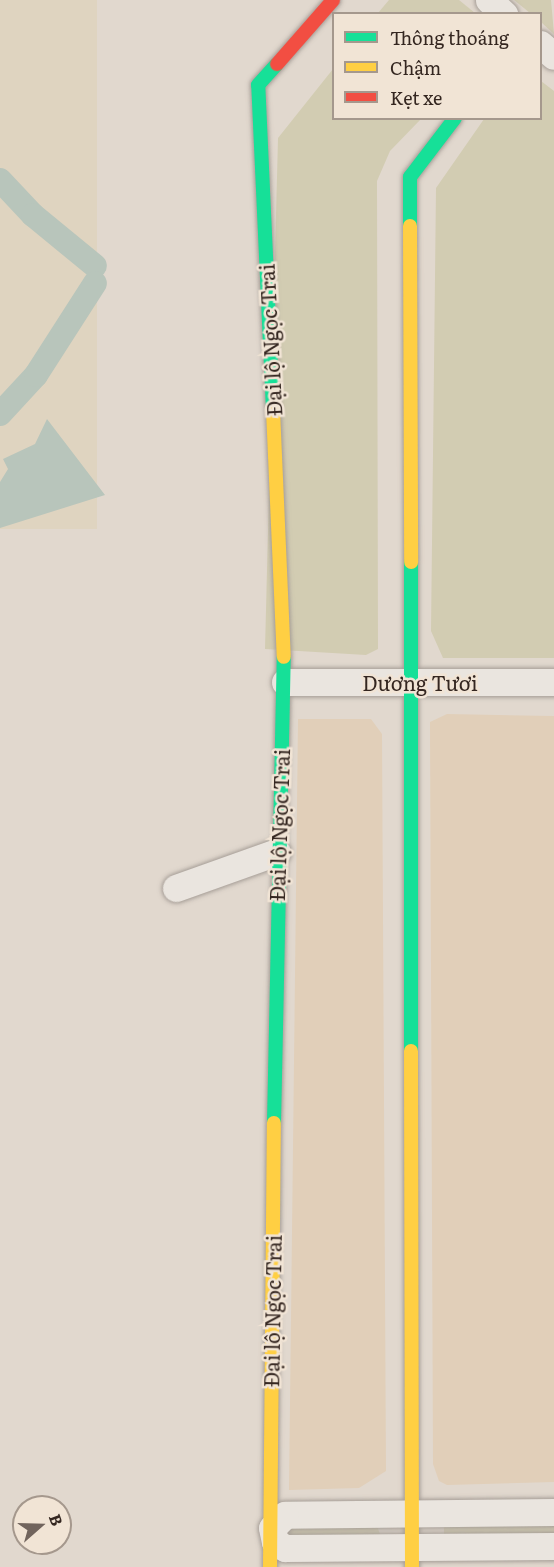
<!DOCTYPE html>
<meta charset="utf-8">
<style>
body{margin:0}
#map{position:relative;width:554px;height:1567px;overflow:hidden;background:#e1d8ce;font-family:Literata,serif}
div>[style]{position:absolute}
.farmland>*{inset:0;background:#dfd4c0;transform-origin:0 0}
.green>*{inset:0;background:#d2ccb2;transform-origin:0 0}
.sand>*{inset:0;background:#e1cfb9}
.water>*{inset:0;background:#b8c5bb}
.canal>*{height:24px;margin:-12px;padding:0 12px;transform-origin:12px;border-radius:12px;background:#b8c5bb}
.roads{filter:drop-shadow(0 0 2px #a69e97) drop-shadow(0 0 2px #a69e97)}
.street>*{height:27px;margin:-13.5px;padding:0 13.5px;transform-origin:13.5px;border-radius:13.5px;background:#eae5df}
.fast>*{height:14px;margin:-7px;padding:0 7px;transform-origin:7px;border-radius:7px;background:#16e098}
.slow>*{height:14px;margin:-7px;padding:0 7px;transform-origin:7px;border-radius:7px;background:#ffcf43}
.jam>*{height:14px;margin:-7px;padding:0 7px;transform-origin:7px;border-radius:7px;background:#f24e42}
span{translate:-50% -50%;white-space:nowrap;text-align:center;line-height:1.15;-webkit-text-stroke:5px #f1e4d5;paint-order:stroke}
.street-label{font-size:20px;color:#342620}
.legend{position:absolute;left:332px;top:12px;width:210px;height:108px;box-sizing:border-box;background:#f1e4d5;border:2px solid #a5988d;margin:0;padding:8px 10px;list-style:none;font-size:18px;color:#342620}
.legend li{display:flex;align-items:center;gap:12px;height:30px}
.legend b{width:30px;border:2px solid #a5988d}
.north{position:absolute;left:12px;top:1495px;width:60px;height:60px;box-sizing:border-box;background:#f1e4d5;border:2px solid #a5988d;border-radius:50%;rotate:70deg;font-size:16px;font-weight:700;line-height:24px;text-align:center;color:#342620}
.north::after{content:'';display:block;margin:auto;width:21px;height:27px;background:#71645d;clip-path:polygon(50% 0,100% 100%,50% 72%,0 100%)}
</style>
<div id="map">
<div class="farmland">
<div style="left:0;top:0;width:97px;height:529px"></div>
</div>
<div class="green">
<div style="clip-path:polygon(389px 0,459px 0,475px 13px,378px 13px)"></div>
<div style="clip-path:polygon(514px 0,551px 0,554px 34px,541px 22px,540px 14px,530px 13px)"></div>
<div style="clip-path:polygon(333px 69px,334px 118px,421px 119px,390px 151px,377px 181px,378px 649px,366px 655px,265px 649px,278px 138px)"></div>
<div style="clip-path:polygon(541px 81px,554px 91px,554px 658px,443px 658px,431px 631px,436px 188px,484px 119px,540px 118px)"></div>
<div style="left:444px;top:1525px;width:110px;height:11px"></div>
<div style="clip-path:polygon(377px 1526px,380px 1534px,375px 1536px,282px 1538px,284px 1527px)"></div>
</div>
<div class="sand">
<div style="clip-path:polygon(447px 714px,554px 716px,554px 1482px,447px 1485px,439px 1481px,433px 1464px,430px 722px)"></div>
<div style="clip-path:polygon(298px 719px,371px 719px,382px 734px,386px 1471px,359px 1488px,289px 1490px)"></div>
</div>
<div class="water">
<div style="clip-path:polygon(47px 419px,105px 495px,0 528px,0 482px,8px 469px,3px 459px,35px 444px)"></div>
</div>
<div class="canal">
<div style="left:0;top:180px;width:48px;rotate:46.7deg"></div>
<div style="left:33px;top:215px;width:80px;rotate:39.4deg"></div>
<div style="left:0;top:414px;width:53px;rotate:-47.3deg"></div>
<div style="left:36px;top:375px;width:109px;rotate:-57.3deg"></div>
</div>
<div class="roads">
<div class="street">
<div style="left:489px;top:0;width:21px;rotate:43deg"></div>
<div style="left:540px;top:44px;width:18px;rotate:41deg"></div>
<div style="left:285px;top:682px;width:269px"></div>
<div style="left:176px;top:888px;width:107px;rotate:-19.6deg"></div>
<div style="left:554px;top:1512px;width:269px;rotate:179.4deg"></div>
<div style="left:285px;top:1515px;width:18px;rotate:135deg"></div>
<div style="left:272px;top:1528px;width:14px;rotate:78deg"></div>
<div style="left:275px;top:1542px;width:12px;rotate:31deg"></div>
<div style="left:285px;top:1548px;width:269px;rotate:-0.4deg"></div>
</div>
<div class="fast">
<div style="left:410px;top:226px;width:49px;rotate:-90deg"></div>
<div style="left:410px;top:177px;width:74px;rotate:-52.7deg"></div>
<div style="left:273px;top:410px;width:325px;rotate:-92.6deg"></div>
<div style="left:258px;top:85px;width:28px;rotate:-48deg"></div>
<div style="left:411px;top:562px;width:489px;rotate:90deg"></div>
<div style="left:274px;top:1123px;width:466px;rotate:-88.8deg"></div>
</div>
<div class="slow">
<div style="left:410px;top:226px;width:336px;rotate:89.8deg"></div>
<div style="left:273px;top:410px;width:247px;rotate:87.5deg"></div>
<div style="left:411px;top:1051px;width:516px;rotate:89.89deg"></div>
<div style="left:270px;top:1567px;width:444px;rotate:-89.5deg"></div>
</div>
<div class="jam">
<div style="left:277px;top:64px;width:85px;rotate:-48.8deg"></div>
</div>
</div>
<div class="street-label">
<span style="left:270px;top:340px;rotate:-93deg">Đại lộ Ngọc Trai</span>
<span style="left:420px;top:682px">Dương Tươi</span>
<span style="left:279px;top:825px;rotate:-88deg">Đại lộ Ngọc Trai</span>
<span style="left:272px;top:1311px;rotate:-89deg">Đại lộ Ngọc Trai</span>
</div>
<ul class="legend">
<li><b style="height:8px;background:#16e098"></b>Thông thoáng</li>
<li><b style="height:8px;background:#ffcf43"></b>Chậm</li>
<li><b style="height:8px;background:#f24e42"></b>Kẹt xe</li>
</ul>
<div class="north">B</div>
</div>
